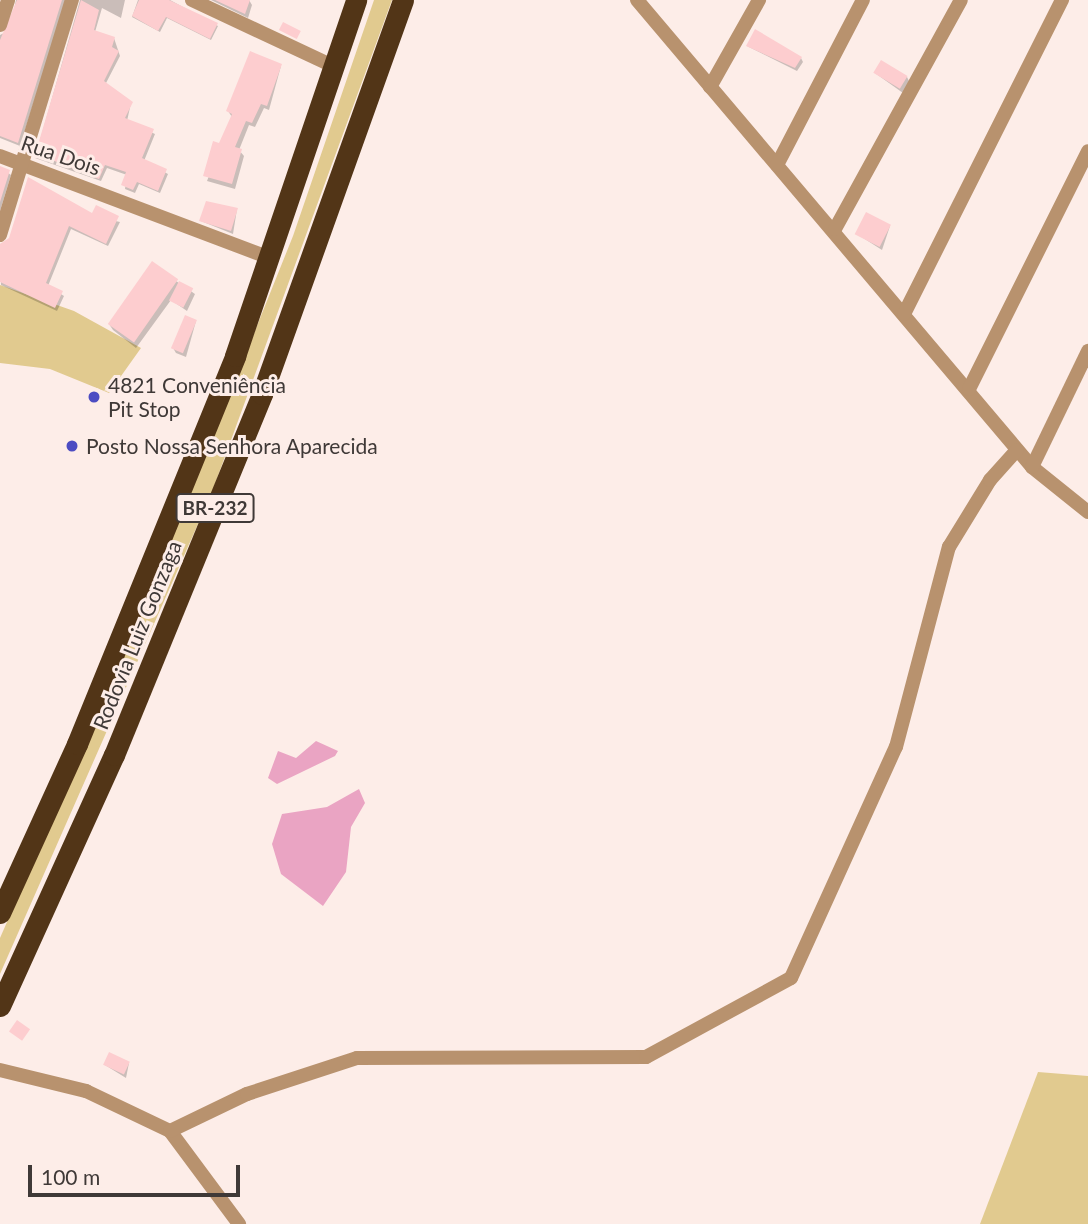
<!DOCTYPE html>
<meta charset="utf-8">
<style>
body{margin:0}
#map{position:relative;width:1088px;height:1224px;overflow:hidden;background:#fdede8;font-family:Lato,sans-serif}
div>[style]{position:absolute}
.green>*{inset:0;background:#e1ca8f}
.water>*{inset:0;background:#eaa4c3}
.shadow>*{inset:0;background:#0003}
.building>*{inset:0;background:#fdcdcf;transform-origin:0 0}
.street>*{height:14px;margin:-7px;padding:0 7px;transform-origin:7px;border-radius:7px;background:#b8926e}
.highway>*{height:21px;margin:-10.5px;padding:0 10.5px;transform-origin:10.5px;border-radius:10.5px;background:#523517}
.dots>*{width:19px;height:19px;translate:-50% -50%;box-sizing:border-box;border:4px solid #fdede8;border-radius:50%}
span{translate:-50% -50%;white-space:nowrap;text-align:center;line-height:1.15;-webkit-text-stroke:6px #fdede8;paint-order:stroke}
.shield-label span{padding:2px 5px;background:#fdede8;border:2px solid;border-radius:5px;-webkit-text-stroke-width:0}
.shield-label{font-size:19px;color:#3f3937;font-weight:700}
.street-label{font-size:21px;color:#3f3937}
.poi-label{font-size:21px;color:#3f3937}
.left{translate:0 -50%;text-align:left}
.scale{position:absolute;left:28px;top:1165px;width:212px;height:32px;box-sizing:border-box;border:4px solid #3f3937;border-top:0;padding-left:9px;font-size:21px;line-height:24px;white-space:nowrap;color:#3f3937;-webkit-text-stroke:5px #fdede8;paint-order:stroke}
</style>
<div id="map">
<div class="green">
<div style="clip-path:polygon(374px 0,392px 0,212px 492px,0 974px,0 938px,140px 618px,293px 236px)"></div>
<div style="clip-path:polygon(0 285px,74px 311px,141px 348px,109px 393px,50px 369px,0 363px)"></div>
<div style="clip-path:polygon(1038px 1072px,1088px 1076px,1088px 1224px,980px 1224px)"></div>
</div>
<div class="water">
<div style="clip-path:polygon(316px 741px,338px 751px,335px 756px,277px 784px,268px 778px,278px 751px,296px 758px)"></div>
<div style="clip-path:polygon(359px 789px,365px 803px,351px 827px,346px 872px,323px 906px,281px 874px,272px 844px,282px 814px,327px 807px)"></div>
</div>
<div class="shadow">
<div style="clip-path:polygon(16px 0,66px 0,20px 146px,0 138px,0 35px,10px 30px)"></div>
<div style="clip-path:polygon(80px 0,125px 0,121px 18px,102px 8px,95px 32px,114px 38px,120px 56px,105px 85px,131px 103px,127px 121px,155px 134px,144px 161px,168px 174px,160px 193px,139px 184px,135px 193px,125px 189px,127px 175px,107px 168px,101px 181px,35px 158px)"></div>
<div style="clip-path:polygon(138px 0,170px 0,218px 26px,211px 40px,167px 18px,160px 32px,132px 17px)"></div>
<div style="clip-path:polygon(211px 0,249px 0,252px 5px,248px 18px)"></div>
<div style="clip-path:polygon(747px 46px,801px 58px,803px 62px,797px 71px)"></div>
<div style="clip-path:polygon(281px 66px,269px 110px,264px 108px,255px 127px,249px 125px,239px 150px,244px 156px,235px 189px,207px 181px,232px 117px,228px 111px)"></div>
<div style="clip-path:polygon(875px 73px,907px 77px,909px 81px,903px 93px)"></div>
<div style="clip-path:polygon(0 167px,11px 175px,0 211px)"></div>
<div style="clip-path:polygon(237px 209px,233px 234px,201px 221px)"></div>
<div style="clip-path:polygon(93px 216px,120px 222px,108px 246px,71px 229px,48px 286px,64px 296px,57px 311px,1px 285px,0 244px)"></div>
<div style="clip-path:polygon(890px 226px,882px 250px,857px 234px)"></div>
<div style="clip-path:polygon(176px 281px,195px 294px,187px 311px,171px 300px,136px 348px,113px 330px,109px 324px)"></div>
<div style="clip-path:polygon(196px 321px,186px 357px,176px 353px,173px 348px)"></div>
<div style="clip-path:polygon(129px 1063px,126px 1078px,105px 1065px)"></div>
</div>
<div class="building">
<div style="clip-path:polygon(17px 0,62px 0,18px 143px,0 136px,0 40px)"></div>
<div style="clip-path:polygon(81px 0,99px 10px,94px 30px,115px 37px,112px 47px,119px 51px,104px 81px,133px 102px,125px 118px,154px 129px,142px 158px,167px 169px,158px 191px,137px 182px,133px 190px,121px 185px,126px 172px,105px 165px,99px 179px,42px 156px,34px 158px)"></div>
<div style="clip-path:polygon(139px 0,169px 0,218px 23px,210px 39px,166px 17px,158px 31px,132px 16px)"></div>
<div style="clip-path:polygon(215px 0,250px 0,245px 14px)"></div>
<div style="left:283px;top:22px;width:20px;height:9px;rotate:27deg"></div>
<div style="clip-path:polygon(755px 29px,802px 57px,795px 68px,746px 46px)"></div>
<div style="clip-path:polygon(250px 51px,282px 64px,267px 106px,261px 104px,252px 123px,246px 121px,235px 147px,242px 149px,232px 184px,203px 176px,213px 141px,219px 143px,232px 114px,226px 111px)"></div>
<div style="left:881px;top:60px;width:31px;height:15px;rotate:31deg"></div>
<div style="clip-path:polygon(0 166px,10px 170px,0 202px)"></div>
<div style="clip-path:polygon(28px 177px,92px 213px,96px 205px,119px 216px,106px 244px,69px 226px,46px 283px,63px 291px,55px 308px,0 282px,0 244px,9px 238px)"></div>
<div style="clip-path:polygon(206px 201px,238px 208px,231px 231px,199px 221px)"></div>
<div style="left:866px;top:212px;width:28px;height:25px;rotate:27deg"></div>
<div style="left:152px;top:261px;width:32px;height:77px;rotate:35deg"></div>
<div style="left:179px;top:281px;width:16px;height:22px;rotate:27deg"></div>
<div style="left:185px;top:315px;width:13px;height:36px;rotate:23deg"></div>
<div style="left:17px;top:1020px;width:16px;height:14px;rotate:35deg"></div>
<div style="left:109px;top:1052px;width:23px;height:14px;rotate:25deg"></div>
</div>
<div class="street">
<div style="left:192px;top:0;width:158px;rotate:25.1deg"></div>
<div style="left:637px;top:0;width:612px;rotate:49.77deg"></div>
<div style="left:1032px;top:467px;width:72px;rotate:38.8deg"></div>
<div style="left:0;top:25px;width:26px;rotate:-72deg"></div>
<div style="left:710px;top:87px;width:100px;rotate:-60.6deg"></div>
<div style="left:0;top:156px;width:289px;rotate:20.7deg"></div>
<div style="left:777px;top:165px;width:186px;rotate:-62.5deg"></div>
<div style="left:835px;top:229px;width:261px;rotate:-61.2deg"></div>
<div style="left:0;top:235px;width:246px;rotate:-73deg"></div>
<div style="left:904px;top:314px;width:352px;rotate:-63.3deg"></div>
<div style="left:969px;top:389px;width:266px;rotate:-63.4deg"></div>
<div style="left:1032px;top:467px;width:129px;rotate:-64.2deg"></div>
<div style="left:0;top:1070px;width:89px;rotate:13.7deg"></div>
<div style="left:86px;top:1091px;width:93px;rotate:25.5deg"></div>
<div style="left:170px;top:1131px;width:116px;rotate:53.4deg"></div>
<div style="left:170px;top:1131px;width:85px;rotate:-25.7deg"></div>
<div style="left:247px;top:1094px;width:116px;rotate:-18.1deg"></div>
<div style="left:357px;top:1058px;width:289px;rotate:-0.2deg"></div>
<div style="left:646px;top:1057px;width:165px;rotate:-28.6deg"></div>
<div style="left:791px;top:978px;width:254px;rotate:-65.6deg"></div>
<div style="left:896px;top:747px;width:207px;rotate:-75.2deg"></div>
<div style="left:949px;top:547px;width:79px;rotate:-58.5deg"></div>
<div style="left:990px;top:480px;width:40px;rotate:-48deg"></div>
</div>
<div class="highway">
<div style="left:0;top:913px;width:186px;rotate:-65.5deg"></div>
<div style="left:77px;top:744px;width:419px;rotate:-67.8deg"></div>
<div style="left:235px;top:356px;width:376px;rotate:-71.2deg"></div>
<div style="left:0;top:1006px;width:276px;rotate:-65.6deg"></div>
<div style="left:114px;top:755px;width:390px;rotate:-67.7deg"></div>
<div style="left:262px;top:394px;width:418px;rotate:-70.3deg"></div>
</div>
<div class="dots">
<div style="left:94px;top:397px;background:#4c4cc2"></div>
<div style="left:72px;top:446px;background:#4c4cc2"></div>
</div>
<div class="shield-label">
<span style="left:215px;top:508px">BR-232</span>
</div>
<div class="street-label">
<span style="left:61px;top:155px;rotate:19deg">Rua Dois</span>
<span style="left:137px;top:635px;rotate:-68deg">Rodovia Luiz Gonzaga</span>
</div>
<div class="poi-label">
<span class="left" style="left:108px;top:397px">4821 Conveniência<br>Pit Stop</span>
<span class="left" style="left:86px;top:446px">Posto Nossa Senhora Aparecida</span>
</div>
<div class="scale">100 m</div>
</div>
